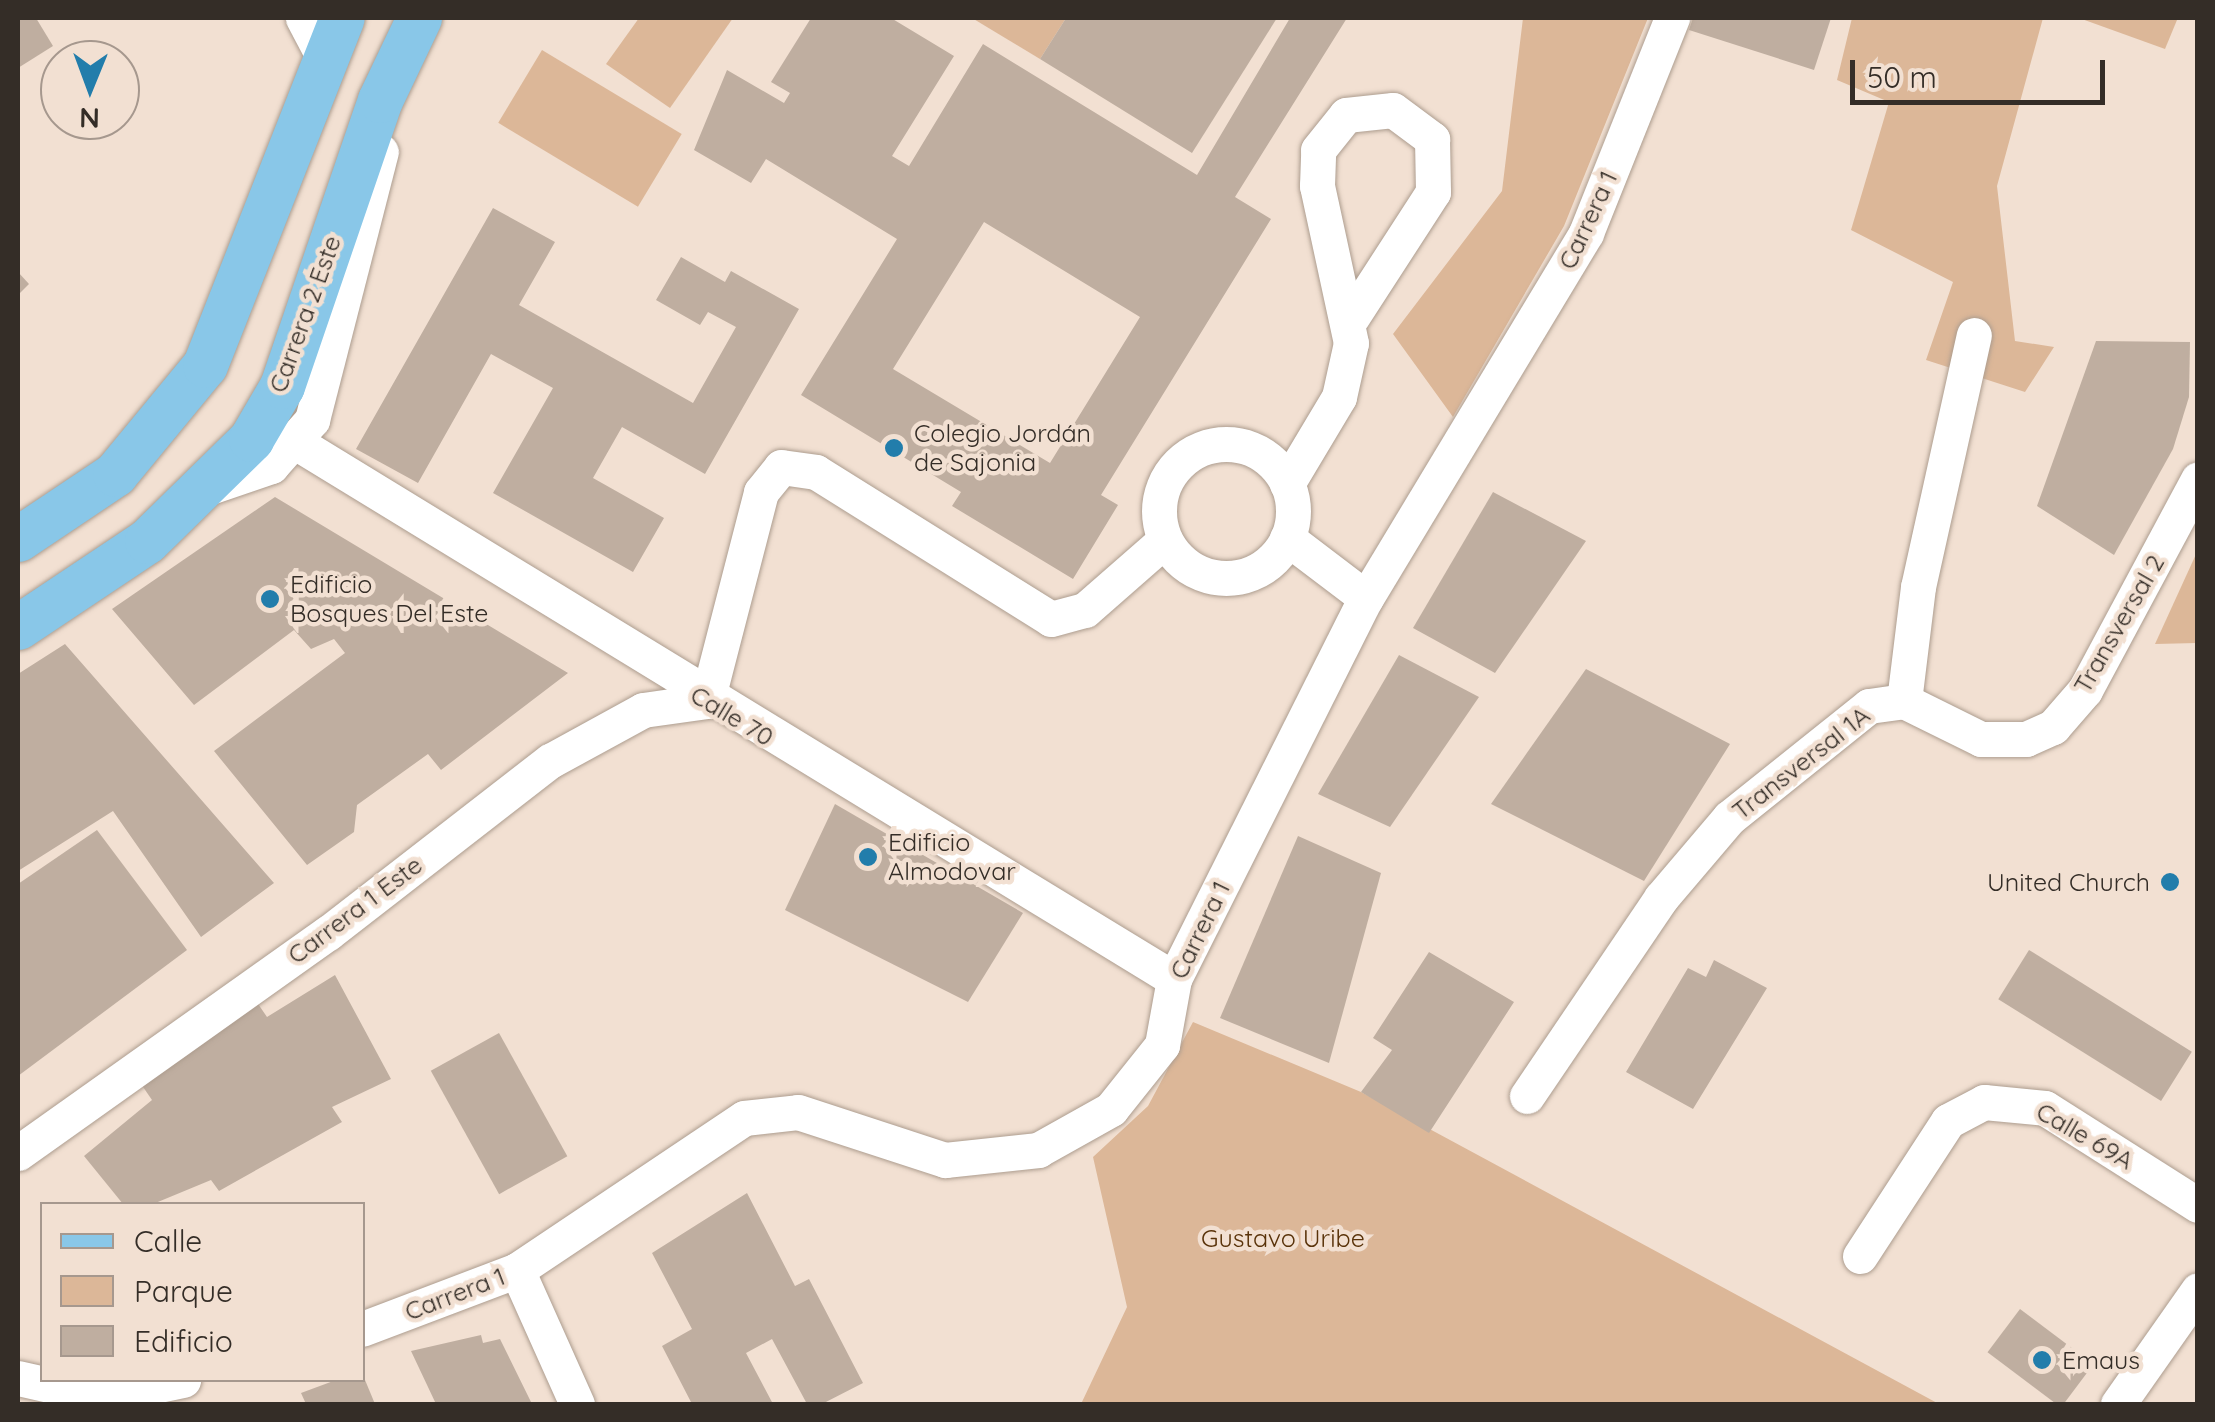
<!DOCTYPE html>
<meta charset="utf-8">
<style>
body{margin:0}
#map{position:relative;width:2215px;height:1422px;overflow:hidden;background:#f2e0d2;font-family:Quicksand,sans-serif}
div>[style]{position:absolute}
.green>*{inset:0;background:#dcb798;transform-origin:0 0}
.building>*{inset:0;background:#bfaea0;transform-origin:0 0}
.roads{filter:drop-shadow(0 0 2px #ad9d8f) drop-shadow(0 0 2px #ad9d8f)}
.minor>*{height:35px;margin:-17.5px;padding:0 17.5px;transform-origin:17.5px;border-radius:17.5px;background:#fff}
.minor>.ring{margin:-17.5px;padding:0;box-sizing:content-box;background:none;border:35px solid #fff;border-radius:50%}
.major>*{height:45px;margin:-22.5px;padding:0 22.5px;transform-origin:22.5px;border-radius:22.5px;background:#89c7e8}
.dots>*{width:28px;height:28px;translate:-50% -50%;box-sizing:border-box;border:5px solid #f2e0d2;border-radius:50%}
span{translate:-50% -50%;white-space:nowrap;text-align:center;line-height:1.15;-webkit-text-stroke:9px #f2e0d2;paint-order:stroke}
.street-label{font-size:25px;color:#342d27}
.poi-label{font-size:25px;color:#342d27}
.left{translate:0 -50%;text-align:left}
.right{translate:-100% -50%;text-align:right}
.park-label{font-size:25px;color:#593209}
.frame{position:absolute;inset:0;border:20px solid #342d27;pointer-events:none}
.legend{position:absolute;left:40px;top:1202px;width:325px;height:180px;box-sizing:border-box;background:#f2e0d2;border:2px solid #a6988e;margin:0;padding:12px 18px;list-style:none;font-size:30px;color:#342d27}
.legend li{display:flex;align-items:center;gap:20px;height:50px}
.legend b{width:50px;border:2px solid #a6988e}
.north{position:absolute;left:40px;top:40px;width:100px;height:100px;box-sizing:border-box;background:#f2e0d2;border:2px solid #a6988e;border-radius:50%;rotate:181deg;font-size:28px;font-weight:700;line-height:40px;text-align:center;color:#342d27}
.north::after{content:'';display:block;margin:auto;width:35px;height:45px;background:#227dab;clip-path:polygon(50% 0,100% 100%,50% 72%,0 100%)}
.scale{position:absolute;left:1850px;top:60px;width:255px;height:45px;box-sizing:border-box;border:5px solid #342d27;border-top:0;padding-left:12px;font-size:30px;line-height:35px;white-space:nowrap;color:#342d27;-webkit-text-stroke:8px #f2e0d2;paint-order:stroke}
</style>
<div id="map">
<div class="green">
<div style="clip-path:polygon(639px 18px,733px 18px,670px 108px,606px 64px)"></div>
<div style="clip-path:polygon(972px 18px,1066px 18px,1040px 59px)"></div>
<div style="clip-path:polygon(1523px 18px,1648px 18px,1564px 226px,1453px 417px,1393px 334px,1502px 191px)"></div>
<div style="clip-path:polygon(1852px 18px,2043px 18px,1997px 186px,2015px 341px,2054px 347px,2025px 392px,1926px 360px,1953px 282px,1851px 230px,1889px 102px,1837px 80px)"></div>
<div style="clip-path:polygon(2079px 18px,2172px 18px,2177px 20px,2165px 49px)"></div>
<div style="left:542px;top:50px;width:163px;height:85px;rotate:31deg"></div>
<div style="clip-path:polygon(2197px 552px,2197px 643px,2155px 644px)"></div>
<div style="clip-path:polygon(1193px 1022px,1361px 1092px,1939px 1404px,1081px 1404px,1127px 1307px,1093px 1157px,1148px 1106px)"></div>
</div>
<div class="building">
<div style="clip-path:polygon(18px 18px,36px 18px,53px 46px,18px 68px)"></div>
<div style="clip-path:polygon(evenodd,811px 18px,891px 18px,954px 56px,892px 156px,909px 166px,983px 44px,1197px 175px,1290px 18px,1347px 18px,1235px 197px,1271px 219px,1101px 495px,1118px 505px,1073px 579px,952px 506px,961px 492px,801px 395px,897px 239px,766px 159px,751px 183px,694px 150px,727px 70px,784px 103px,790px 93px,771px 82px,811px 18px,984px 222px,1140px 317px,1050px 463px,893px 369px,984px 222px)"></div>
<div style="clip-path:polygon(1066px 18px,1277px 18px,1192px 153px,1040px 59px)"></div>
<div style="clip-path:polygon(1693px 18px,1831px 18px,1814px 70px,1689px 30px)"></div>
<div style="clip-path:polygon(493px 208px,555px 242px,519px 305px,693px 403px,736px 327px,708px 312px,700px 325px,656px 300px,681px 257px,725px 282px,731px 271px,799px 309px,705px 474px,622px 427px,593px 478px,664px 518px,633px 572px,493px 493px,553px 388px,491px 354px,418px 483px,356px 449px)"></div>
<div style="clip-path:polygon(18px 272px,29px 284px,18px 295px)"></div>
<div style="clip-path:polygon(2096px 341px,2190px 342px,2189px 397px,2173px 449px,2114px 555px,2037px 506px)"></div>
<div style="clip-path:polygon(1493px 492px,1586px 541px,1495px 673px,1413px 628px)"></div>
<div style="clip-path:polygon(275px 497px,568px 673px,441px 770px,428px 754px,357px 805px,354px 832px,307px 865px,214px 751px,345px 653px,334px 639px,311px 649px,294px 630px,194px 705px,112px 609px)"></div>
<div style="clip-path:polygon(65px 644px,274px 883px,201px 937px,113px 811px,18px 871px,18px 674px)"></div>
<div style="clip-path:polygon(1399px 655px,1479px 697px,1390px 827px,1318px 794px)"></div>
<div style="clip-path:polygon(1586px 669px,1730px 744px,1644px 881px,1491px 804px)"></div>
<div style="clip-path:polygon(835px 804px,1023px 913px,968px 1002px,785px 910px)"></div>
<div style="clip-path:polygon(97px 830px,187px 950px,18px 1076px,18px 884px)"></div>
<div style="clip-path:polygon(1298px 836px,1381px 873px,1329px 1063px,1220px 1018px)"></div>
<div style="left:2029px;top:950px;width:192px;height:58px;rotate:32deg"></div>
<div style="clip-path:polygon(1429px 952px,1514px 1002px,1429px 1133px,1361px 1092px,1392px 1050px,1373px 1038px)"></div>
<div style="clip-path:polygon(1714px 960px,1767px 988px,1693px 1109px,1626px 1072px,1688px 968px,1706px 977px)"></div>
<div style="clip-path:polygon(335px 975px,391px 1079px,332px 1107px,342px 1122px,219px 1191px,211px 1180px,153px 1204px,123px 1204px,84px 1156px,152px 1100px,141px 1084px,254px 998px,267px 1017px)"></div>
<div style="left:499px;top:1033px;width:141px;height:78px;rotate:61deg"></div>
<div style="clip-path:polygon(747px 1193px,795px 1286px,809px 1279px,863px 1383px,822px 1404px,807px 1404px,772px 1339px,746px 1353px,773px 1404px,692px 1404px,662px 1346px,692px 1329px,652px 1253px)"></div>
<div style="left:2020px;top:1309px;width:92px;height:54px;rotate:37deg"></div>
<div style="clip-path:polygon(481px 1335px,483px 1343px,500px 1339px,532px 1404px,436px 1404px,411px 1351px)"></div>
<div style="clip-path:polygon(336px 1380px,365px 1380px,375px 1404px,306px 1404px,301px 1393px)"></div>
</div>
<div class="roads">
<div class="minor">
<div style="left:303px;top:18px;width:45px;rotate:62.3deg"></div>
<div style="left:297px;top:443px;width:1028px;rotate:31.43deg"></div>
<div class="ring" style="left:1159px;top:444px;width:99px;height:99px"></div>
<div style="left:1287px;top:484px;width:101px;rotate:-59.1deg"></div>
<div style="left:1339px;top:397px;width:55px;rotate:-77.5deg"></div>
<div style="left:1351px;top:343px;width:161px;rotate:-102.2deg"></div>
<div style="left:1317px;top:186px;width:36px;rotate:-88deg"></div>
<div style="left:1318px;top:150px;width:45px;rotate:-51.3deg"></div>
<div style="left:1346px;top:115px;width:47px;rotate:-6.1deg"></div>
<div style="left:1393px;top:110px;width:49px;rotate:36.6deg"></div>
<div style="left:1432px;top:139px;width:53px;rotate:88.9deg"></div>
<div style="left:1433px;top:192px;width:149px;rotate:122.9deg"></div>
<div style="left:210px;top:487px;width:65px;rotate:-19deg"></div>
<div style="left:271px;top:466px;width:62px;rotate:-48.3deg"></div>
<div style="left:312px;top:420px;width:277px;rotate:-75.6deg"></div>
<div style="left:1287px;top:538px;width:99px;rotate:37.2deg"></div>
<div style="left:707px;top:701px;width:216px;rotate:-75.5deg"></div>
<div style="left:761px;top:492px;width:32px;rotate:-51deg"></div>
<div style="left:781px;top:467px;width:35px;rotate:8deg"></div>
<div style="left:816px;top:472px;width:277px;rotate:32deg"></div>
<div style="left:1051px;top:619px;width:35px;rotate:-15deg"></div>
<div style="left:1085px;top:610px;width:106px;rotate:-41.2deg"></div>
<div style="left:1904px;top:701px;width:86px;rotate:26.3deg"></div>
<div style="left:1981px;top:739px;width:45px"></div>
<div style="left:2026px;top:739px;width:30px;rotate:-24deg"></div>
<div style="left:2053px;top:727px;width:49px;rotate:-49.1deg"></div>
<div style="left:2085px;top:690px;width:239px;rotate:-61.8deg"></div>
<div style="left:1904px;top:701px;width:115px;rotate:-83deg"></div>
<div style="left:1918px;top:587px;width:258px;rotate:-77.5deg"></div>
<div style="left:1527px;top:1096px;width:239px;rotate:-55.9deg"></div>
<div style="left:1661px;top:898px;width:105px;rotate:-49.6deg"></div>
<div style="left:1729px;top:818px;width:179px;rotate:-38.7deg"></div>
<div style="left:1869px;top:706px;width:35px;rotate:-8deg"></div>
<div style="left:18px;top:1153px;width:380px;rotate:-35.4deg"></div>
<div style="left:328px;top:933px;width:281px;rotate:-37.8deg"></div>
<div style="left:550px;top:761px;width:106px;rotate:-28.7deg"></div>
<div style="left:643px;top:710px;width:65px;rotate:-8deg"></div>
<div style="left:1860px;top:1256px;width:161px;rotate:-56.9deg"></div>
<div style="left:1948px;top:1121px;width:41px;rotate:-27.8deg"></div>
<div style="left:1984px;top:1102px;width:61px;rotate:5.6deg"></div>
<div style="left:2045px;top:1108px;width:181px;rotate:32.4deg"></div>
<div style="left:517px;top:1270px;width:147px;rotate:65.9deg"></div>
<div style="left:362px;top:1329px;width:166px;rotate:-20.8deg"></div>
<div style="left:517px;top:1270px;width:273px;rotate:-33.8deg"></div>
<div style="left:744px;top:1118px;width:54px;rotate:-6.3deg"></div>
<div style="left:798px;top:1112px;width:155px;rotate:18.1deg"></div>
<div style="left:945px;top:1160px;width:94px;rotate:-6.1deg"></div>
<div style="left:1038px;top:1150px;width:84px;rotate:-29.3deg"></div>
<div style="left:1111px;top:1109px;width:82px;rotate:-51.4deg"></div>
<div style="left:1162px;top:1045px;width:67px;rotate:-79.7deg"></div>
<div style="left:1174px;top:979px;width:427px;rotate:-63.3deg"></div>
<div style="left:1366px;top:598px;width:426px;rotate:-58.9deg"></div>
<div style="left:1586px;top:233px;width:232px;rotate:-68.2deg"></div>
<div style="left:18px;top:1378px;width:86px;rotate:12.7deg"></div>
<div style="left:102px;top:1397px;width:83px;rotate:-11.9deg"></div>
<div style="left:2118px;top:1404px;width:139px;rotate:-54.9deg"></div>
</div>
<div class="major">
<div style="left:18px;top:539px;width:117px;rotate:-33.8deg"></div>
<div style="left:115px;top:474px;width:141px;rotate:-50.5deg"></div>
<div style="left:205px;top:365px;width:373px;rotate:-68.5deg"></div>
<div style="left:18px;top:627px;width:155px;rotate:-33.7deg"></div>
<div style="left:147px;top:541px;width:146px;rotate:-44.4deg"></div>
<div style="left:251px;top:439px;width:61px;rotate:-59.7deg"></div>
<div style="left:282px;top:386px;width:302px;rotate:-71.1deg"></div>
<div style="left:380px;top:100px;width:91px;rotate:-64.6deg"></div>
</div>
</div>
<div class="dots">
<div style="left:894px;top:448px;background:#227dab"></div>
<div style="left:270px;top:599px;background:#227dab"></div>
<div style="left:868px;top:857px;background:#227dab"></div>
<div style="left:2170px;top:882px;background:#227dab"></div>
<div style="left:2042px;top:1360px;background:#227dab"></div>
</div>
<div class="street-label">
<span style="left:1588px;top:220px;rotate:-65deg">Carrera 1</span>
<span style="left:305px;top:314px;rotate:-70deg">Carrera 2 Este</span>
<span style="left:2119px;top:624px;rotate:-60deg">Transversal 2</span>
<span style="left:732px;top:716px;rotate:31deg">Calle 70</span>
<span style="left:1801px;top:763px;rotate:-38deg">Transversal 1A</span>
<span style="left:355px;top:910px;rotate:-37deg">Carrera 1 Este</span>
<span style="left:1200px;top:930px;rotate:-64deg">Carrera 1</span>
<span style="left:2085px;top:1136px;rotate:30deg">Calle 69A</span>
<span style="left:455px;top:1294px;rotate:-21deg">Carrera 1</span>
</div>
<div class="poi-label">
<span class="left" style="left:914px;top:448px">Colegio Jordán<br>de Sajonia</span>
<span class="left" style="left:290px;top:599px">Edificio<br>Bosques Del Este</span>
<span class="left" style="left:888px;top:857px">Edificio<br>Almodovar</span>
<span class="right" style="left:2150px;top:882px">United Church</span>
<span class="left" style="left:2062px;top:1360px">Emaus</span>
</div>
<div class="park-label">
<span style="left:1283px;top:1238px">Gustavo Uribe</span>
</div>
<div class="frame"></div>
<ul class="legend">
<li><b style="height:12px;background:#89c7e8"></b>Calle</li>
<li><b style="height:28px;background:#dcb798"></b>Parque</li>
<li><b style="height:28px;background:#bfaea0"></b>Edificio</li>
</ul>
<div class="north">N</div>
<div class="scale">50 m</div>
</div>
